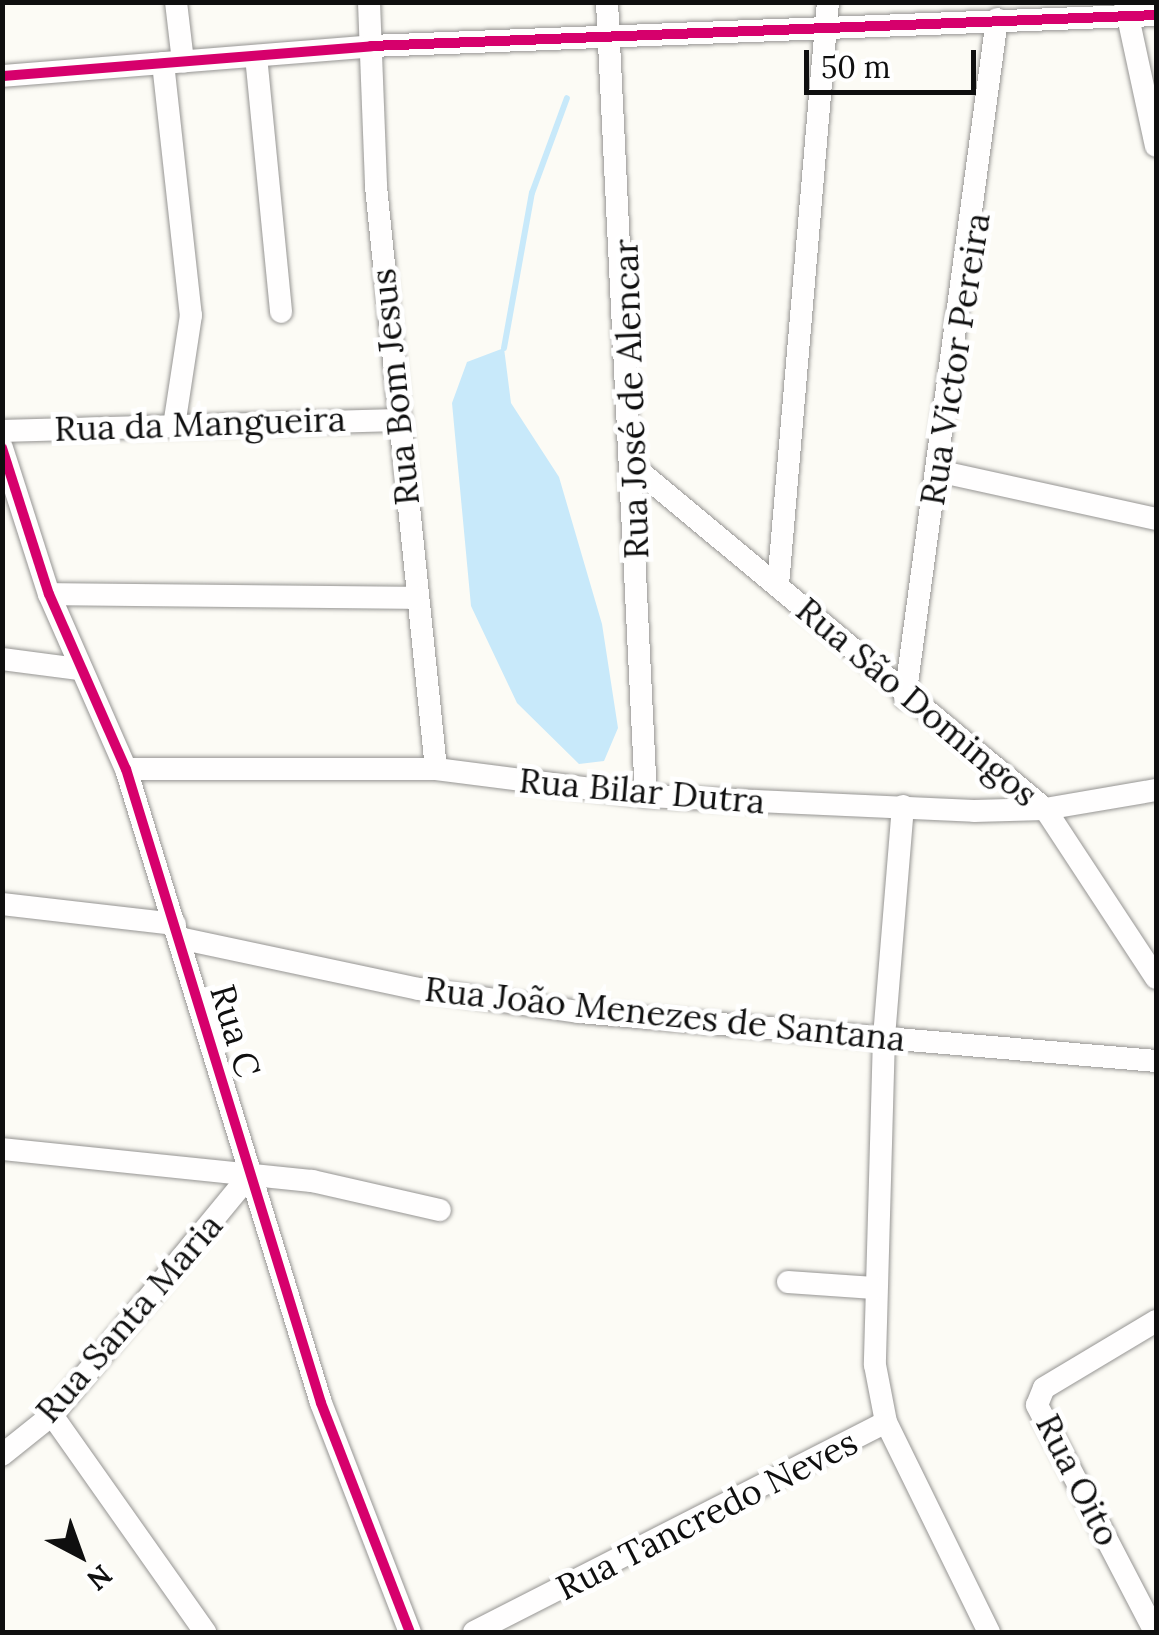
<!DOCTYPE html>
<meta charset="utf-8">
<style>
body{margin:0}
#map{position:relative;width:1159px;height:1635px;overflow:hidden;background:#fcfbf5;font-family:Lora,serif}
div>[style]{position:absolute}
.water>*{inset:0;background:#c8e9fa}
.stream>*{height:6px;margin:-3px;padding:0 3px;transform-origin:3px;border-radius:3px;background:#c8e9fa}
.roads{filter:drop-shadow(0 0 2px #969593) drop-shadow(0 0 2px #969593)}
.minor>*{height:22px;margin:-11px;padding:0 11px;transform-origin:11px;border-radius:11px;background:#fffefe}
.cycleway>*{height:10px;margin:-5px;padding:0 5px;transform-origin:5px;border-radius:5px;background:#d6006c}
span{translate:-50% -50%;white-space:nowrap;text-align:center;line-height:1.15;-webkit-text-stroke:10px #fff;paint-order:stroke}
.street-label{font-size:35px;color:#0f0f0f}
.frame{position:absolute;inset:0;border:5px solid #0f0f0f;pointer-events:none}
.north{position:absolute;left:30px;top:1505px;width:100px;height:100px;-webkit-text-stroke:8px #fff;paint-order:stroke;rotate:139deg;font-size:28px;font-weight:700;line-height:40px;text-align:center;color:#0f0f0f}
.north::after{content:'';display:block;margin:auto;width:35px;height:45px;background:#0f0f0f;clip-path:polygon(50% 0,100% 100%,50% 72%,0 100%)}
.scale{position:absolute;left:804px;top:50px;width:172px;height:45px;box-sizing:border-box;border:5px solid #0f0f0f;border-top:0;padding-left:12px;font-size:30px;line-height:35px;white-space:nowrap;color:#0f0f0f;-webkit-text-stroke:8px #fff;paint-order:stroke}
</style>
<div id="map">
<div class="water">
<div style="clip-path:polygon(504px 348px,511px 403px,559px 477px,602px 624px,618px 728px,604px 761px,579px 764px,517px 703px,471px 606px,452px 403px,467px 362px)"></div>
</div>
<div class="stream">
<div style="left:504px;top:348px;width:158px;rotate:-79.8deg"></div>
<div style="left:532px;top:193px;width:101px;rotate:-69.8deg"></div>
</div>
<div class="roads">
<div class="minor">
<div style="left:176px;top:2px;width:60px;rotate:83.3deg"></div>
<div style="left:369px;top:2px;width:185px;rotate:87.8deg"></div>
<div style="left:376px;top:187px;width:585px;rotate:84.11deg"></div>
<div style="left:607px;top:2px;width:795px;rotate:87.19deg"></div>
<div style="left:1125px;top:3px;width:146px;rotate:77.8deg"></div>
<div style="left:256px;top:56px;width:257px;rotate:84.4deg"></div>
<div style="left:163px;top:63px;width:254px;rotate:83.7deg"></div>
<div style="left:191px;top:315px;width:106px;rotate:98.7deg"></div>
<div style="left:2px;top:76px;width:370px;rotate:-4.6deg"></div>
<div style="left:371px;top:46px;width:786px;rotate:-2.26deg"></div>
<div style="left:2px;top:431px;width:395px;rotate:-1.6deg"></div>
<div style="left:2px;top:448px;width:153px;rotate:72.2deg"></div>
<div style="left:49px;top:594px;width:191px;rotate:66.3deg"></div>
<div style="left:126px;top:769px;width:663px;rotate:72.9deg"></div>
<div style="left:321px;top:1403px;width:246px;rotate:68.8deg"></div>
<div style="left:633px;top:466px;width:536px;rotate:39.78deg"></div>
<div style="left:1045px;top:809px;width:202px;rotate:56.7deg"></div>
<div style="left:938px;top:471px;width:223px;rotate:12.4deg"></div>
<div style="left:778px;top:585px;width:585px;rotate:-85.1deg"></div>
<div style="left:49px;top:594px;width:367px;rotate:0.6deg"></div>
<div style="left:2px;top:659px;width:78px;rotate:7.4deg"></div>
<div style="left:905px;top:698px;width:685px;rotate:-82.28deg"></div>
<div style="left:126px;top:769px;width:310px"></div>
<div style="left:436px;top:769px;width:212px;rotate:7.3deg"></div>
<div style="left:646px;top:796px;width:328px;rotate:2.6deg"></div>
<div style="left:974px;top:811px;width:71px;rotate:-1.6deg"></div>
<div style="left:1045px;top:809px;width:113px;rotate:-9.7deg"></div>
<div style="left:903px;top:806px;width:231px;rotate:94.7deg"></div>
<div style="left:884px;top:1036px;width:329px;rotate:91.6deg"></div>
<div style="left:875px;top:1365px;width:58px;rotate:79.1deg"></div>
<div style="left:886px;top:1422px;width:234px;rotate:63.9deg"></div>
<div style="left:2px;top:904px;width:174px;rotate:6.6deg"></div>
<div style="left:179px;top:938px;width:245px;rotate:12deg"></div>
<div style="left:419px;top:989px;width:162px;rotate:8.2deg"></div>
<div style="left:579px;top:1012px;width:579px;rotate:4.85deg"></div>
<div style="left:2px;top:1149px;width:312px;rotate:5.9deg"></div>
<div style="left:312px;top:1181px;width:131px;rotate:12.8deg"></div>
<div style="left:788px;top:1282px;width:86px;rotate:4deg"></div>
<div style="left:52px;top:1415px;width:266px;rotate:54.8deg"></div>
<div style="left:2px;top:1455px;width:64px;rotate:-38.7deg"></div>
<div style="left:52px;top:1415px;width:311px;rotate:-50.5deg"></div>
<div style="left:474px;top:1632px;width:462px;rotate:-27deg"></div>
<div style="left:1155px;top:1632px;width:256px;rotate:-117.5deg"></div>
<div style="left:1037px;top:1405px;width:18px;rotate:-68deg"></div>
<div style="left:1044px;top:1388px;width:131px;rotate:-30.9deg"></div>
</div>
</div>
<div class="cycleway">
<div style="left:2px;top:76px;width:370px;rotate:-4.6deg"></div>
<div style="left:371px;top:46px;width:786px;rotate:-2.26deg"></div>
<div style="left:2px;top:448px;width:153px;rotate:72.2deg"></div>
<div style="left:49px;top:594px;width:191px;rotate:66.3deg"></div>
<div style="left:126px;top:769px;width:663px;rotate:72.9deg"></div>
<div style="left:321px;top:1403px;width:246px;rotate:68.8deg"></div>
</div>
<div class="street-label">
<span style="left:955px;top:359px;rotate:-81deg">Rua Victor Pereira</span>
<span style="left:395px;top:387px;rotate:-96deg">Rua Bom Jesus</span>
<span style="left:631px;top:399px;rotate:-92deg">Rua José de Alencar</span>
<span style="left:200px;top:424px;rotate:-2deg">Rua da Mangueira</span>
<span style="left:917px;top:702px;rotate:40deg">Rua São Domingos</span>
<span style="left:642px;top:791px;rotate:5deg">Rua Bilar Dutra</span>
<span style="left:665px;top:1014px;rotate:6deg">Rua João Menezes de Santana</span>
<span style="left:235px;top:1031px;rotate:73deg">Rua C</span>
<span style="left:129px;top:1318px;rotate:-49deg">Rua Santa Maria</span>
<span style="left:1078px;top:1480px;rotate:63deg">Rua Oito</span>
<span style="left:707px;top:1515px;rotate:-27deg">Rua Tancredo Neves</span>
</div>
<div class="frame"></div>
<div class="north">N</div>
<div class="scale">50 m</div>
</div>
